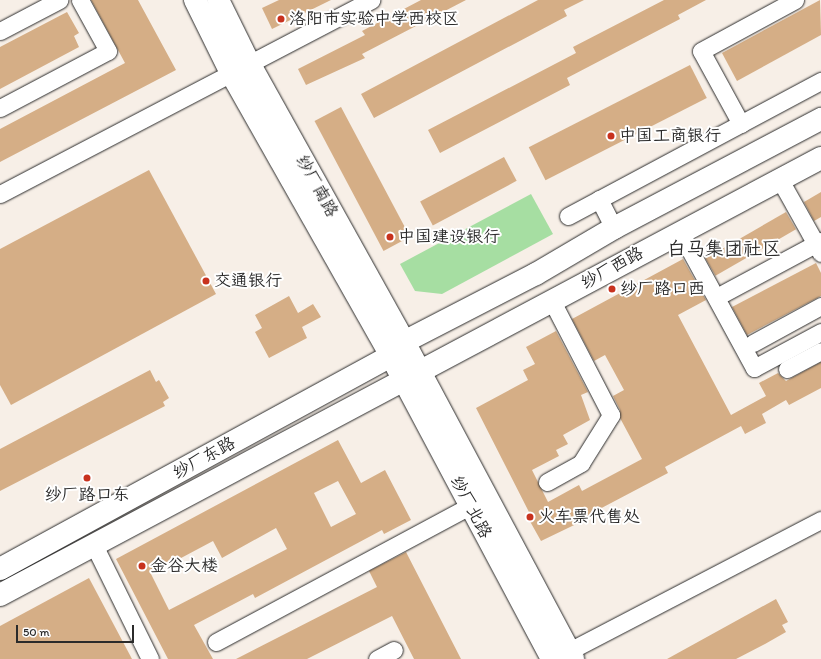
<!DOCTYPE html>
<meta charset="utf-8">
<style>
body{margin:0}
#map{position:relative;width:821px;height:659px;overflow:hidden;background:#f7efe7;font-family:Itim,"LXGW WenKai TC",sans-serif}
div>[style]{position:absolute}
.green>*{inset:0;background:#a6dea2}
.building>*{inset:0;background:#d5ae86;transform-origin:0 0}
.roads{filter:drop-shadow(0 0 1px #2b2b2b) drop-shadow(0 0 1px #2b2b2b)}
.minor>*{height:17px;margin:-8.5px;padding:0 8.5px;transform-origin:8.5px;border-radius:8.5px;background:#fff}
.major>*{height:22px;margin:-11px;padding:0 11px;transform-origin:11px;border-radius:11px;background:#fff}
.dots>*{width:11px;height:11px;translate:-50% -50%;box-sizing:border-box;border:2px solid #fff;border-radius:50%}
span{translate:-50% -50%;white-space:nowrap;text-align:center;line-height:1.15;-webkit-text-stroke:4px #fff;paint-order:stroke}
.poi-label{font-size:17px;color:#2b2b2b}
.left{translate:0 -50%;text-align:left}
.street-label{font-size:17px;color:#2b2b2b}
.quarter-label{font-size:19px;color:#2b2b2b}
.scale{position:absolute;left:16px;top:625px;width:118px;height:18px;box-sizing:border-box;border:2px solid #2b2b2b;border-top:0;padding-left:5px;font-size:12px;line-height:14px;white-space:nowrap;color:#2b2b2b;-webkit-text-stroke:3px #fff;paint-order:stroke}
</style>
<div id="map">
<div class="green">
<div style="clip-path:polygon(531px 194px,553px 234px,442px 294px,415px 291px,400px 264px)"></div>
</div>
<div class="building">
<div style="clip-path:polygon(91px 0,138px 0,176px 70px,0 162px,0 129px,125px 63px)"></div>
<div style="clip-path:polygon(279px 0,331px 0,272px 29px,262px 8px)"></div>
<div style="clip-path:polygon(421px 0,466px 0,362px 54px,365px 58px,306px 85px,298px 69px,365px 35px,362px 31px)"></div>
<div style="clip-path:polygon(538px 0,584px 0,564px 10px,567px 16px,374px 118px,361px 94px)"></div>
<div style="clip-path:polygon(664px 0,706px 0,678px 15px,680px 19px,567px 78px,570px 85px,440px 153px,428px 130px,576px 53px,573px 47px)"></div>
<div style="clip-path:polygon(820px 0,821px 35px,737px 81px,722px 53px)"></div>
<div style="clip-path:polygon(67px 12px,79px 33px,74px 36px,79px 47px,0 89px,0 47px)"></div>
<div style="left:690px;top:65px;width:37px;height:181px;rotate:63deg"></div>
<div style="left:341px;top:107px;width:147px;height:30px;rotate:62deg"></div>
<div style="left:504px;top:157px;width:27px;height:95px;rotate:62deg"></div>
<div style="clip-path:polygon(149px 170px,216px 294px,11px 405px,0 385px,0 249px)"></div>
<div style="clip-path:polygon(821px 192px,821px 217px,814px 221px,804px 202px)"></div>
<div style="left:786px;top:212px;width:20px;height:93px;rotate:60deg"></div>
<div style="clip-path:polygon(683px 259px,706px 300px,678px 315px,731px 415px,766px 396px,759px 383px,778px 373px,786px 381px,821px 362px,821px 388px,789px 405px,786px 400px,762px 414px,766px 423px,745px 434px,741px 426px,665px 467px,668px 473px,594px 512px,595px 515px,541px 541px,527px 516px,530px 514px,476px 408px,528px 380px,523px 370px,535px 364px,526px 347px,556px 331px,588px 392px,581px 395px,590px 420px,563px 435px,568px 444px,556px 450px,559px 456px,532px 470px,548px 502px,579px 485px,582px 491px,642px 459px,620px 418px,620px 410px,613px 396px,624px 390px,605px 355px,594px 361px,572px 319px)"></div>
<div style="clip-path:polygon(816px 263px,821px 273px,821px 296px,747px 335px,732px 307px)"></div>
<div style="clip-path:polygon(289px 296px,298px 313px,313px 304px,321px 317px,302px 327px,307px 338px,269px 358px,255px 332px,262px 328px,255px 315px)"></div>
<div style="clip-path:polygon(150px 370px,156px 382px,159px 380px,169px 398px,163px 402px,165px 406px,0 491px,0 449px)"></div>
<div style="clip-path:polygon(evenodd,338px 440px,361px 483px,385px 470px,411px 520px,384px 534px,382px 530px,255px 598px,253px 594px,194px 625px,213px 659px,168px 659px,116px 559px,338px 440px,338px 481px,356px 514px,331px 527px,314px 493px,338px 481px,338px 440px,276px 528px,287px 549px,169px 610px,151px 574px,213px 541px,222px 558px,276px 528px)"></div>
<div style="clip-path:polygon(406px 552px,461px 659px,414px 659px,392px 616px,307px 659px,236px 659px,377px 587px,369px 571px)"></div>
<div style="clip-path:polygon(89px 578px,132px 659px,0 659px,0 626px)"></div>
<div style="clip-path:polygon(776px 599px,788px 622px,782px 625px,786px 632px,765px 644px,736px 659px,667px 659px)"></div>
</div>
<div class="roads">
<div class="minor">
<div style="left:0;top:31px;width:67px;rotate:-27.7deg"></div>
<div style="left:0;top:108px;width:122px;rotate:-27.8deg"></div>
<div style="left:108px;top:51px;width:58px;rotate:-118.8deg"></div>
<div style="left:741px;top:124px;width:83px;rotate:-118.7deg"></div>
<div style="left:701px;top:51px;width:107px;rotate:-28.5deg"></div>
<div style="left:779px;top:178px;width:86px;rotate:60.8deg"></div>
<div style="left:0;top:194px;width:419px;rotate:-27.6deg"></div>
<div style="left:599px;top:199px;width:33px;rotate:63deg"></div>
<div style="left:568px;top:216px;width:287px;rotate:-28.1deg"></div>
<div style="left:680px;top:232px;width:155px;rotate:61.4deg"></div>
<div style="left:754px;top:368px;width:76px;rotate:-28.2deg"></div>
<div style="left:724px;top:293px;width:110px;rotate:-28.2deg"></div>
<div style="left:753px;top:343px;width:77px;rotate:-28.6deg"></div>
<div style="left:787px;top:369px;width:38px;rotate:-28deg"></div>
<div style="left:547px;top:482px;width:39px;rotate:-29deg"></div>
<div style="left:581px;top:463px;width:57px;rotate:-58deg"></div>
<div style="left:611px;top:415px;width:128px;rotate:-117.4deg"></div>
<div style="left:93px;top:543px;width:129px;rotate:63.8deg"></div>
<div style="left:216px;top:642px;width:301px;rotate:-28.2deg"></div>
<div style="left:569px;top:651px;width:284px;rotate:-27.5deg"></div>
<div style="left:377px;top:659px;width:19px;rotate:-28deg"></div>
</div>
<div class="major">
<div style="left:195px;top:0;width:81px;rotate:63.7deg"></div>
<div style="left:231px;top:73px;width:325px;rotate:60.5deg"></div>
<div style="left:391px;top:356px;width:343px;rotate:62deg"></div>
<div style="left:218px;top:0;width:70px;rotate:63.8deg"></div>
<div style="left:249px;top:63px;width:319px;rotate:60.9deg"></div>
<div style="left:404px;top:342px;width:359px;rotate:61.9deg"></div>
<div style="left:0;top:569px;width:445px;rotate:-28.6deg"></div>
<div style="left:391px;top:356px;width:19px;rotate:-47deg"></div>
<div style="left:404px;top:342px;width:148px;rotate:-27.3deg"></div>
<div style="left:536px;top:274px;width:91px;rotate:-30.5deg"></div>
<div style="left:614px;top:228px;width:234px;rotate:-27.8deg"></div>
<div style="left:0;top:595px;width:930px;rotate:-28.03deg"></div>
</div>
</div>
<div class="dots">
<div style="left:281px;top:19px;background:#c8321e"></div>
<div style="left:611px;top:136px;background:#c8321e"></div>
<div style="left:390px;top:237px;background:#c8321e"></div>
<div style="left:206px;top:281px;background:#c8321e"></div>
<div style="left:612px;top:289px;background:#c8321e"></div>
<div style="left:87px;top:478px;background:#c8321e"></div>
<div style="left:530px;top:517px;background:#c8321e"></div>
<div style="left:142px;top:566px;background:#c8321e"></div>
</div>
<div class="poi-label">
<span class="left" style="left:289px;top:19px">洛阳市实验中学西校区</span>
<span class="left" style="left:619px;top:136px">中国工商银行</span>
<span class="left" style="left:398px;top:237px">中国建设银行</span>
<span class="left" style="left:214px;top:281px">交通银行</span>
<span class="left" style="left:620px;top:289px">纱厂路口西</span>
<span style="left:87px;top:495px">纱厂路口东</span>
<span class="left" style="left:538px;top:517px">火车票代售处</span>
<span class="left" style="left:150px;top:566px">金谷大楼</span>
</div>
<div class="street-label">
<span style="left:317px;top:186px;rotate:61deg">纱厂南路</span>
<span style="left:612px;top:268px;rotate:-29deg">纱厂西路</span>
<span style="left:204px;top:458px;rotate:-29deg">纱厂东路</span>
<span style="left:471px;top:507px;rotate:62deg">纱厂北路</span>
</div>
<div class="quarter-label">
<span style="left:724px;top:249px">白马集团社区</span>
</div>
<div class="scale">50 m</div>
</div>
